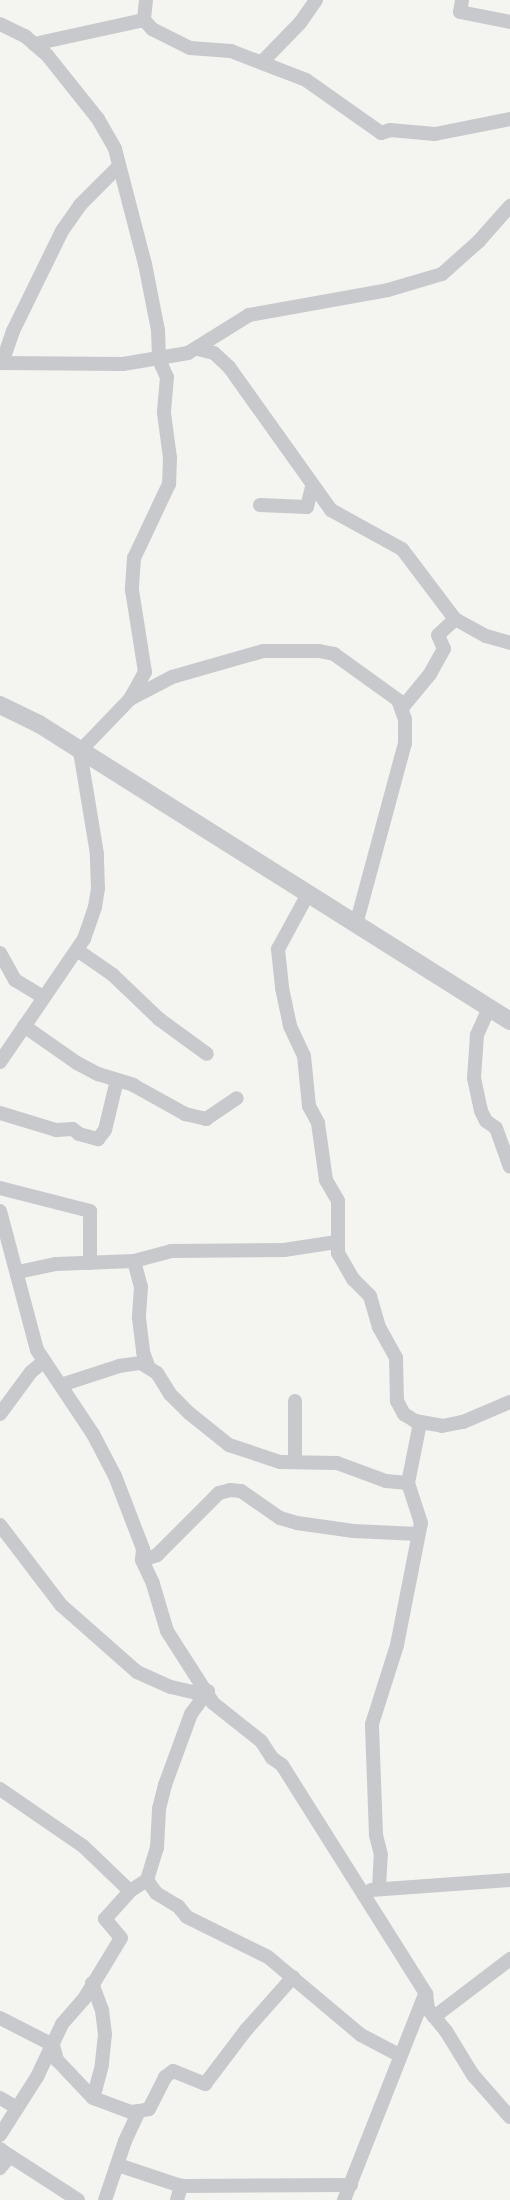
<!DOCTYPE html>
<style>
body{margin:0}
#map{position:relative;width:510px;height:2200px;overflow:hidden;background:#f4f5f1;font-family:"Fira Sans",sans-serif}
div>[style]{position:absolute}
.minor>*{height:14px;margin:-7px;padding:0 7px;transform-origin:7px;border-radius:7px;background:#c7c9cd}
.tertiary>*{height:18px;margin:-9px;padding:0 9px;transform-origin:9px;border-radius:9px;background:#c7c9cd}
span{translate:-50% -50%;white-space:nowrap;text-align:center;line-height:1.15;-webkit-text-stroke:5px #fff;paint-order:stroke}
</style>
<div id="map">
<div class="minor">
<div style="left:146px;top:0;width:20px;rotate:96deg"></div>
<div style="left:144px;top:20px;width:12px;rotate:48deg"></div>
<div style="left:152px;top:29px;width:42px;rotate:26.6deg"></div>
<div style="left:190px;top:48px;width:41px;rotate:4.2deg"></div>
<div style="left:231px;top:51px;width:80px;rotate:21.1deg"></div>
<div style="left:306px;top:80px;width:92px;rotate:35.2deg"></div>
<div style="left:381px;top:133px;width:9px;rotate:-18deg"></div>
<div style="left:390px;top:130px;width:45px;rotate:5.1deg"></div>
<div style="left:435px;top:134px;width:76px;rotate:-11.3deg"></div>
<div style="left:462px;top:0;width:12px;rotate:99deg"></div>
<div style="left:460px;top:12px;width:51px;rotate:11.3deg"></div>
<div style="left:0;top:24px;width:28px;rotate:26deg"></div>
<div style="left:25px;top:36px;width:29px;rotate:41deg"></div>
<div style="left:47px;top:55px;width:82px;rotate:51.4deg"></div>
<div style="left:98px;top:119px;width:34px;rotate:60deg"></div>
<div style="left:115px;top:149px;width:119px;rotate:75.4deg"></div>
<div style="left:145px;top:264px;width:67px;rotate:78.9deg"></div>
<div style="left:158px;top:330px;width:30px;rotate:88deg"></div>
<div style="left:159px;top:360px;width:19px;rotate:65deg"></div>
<div style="left:167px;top:377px;width:36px;rotate:95deg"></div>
<div style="left:164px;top:413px;width:45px;rotate:82.4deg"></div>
<div style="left:170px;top:458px;width:26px;rotate:92deg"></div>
<div style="left:169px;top:484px;width:82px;rotate:115.3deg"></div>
<div style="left:134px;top:558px;width:32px;rotate:94deg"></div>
<div style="left:132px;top:590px;width:83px;rotate:81deg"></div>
<div style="left:145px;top:672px;width:31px;rotate:119deg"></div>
<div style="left:34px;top:44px;width:113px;rotate:-12.3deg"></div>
<div style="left:263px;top:61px;width:53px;rotate:-45.8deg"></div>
<div style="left:300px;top:23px;width:28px;rotate:-55deg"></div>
<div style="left:198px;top:349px;width:16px;rotate:14deg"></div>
<div style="left:214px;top:353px;width:21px;rotate:43deg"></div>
<div style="left:229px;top:367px;width:176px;rotate:54.5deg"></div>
<div style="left:331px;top:510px;width:81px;rotate:28.8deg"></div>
<div style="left:402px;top:549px;width:88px;rotate:52.9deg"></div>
<div style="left:455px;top:619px;width:35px;rotate:29deg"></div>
<div style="left:486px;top:636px;width:25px;rotate:16deg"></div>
<div style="left:0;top:363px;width:123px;rotate:0.5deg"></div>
<div style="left:123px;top:364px;width:66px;rotate:-9.6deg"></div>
<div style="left:188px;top:353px;width:72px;rotate:-31.9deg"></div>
<div style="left:249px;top:315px;width:141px;rotate:-10.2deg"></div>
<div style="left:388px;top:290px;width:56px;rotate:-16.5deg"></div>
<div style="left:442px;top:274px;width:50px;rotate:-41.7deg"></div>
<div style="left:479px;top:241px;width:47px;rotate:-48.5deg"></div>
<div style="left:2px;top:363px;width:34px;rotate:-71deg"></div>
<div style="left:13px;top:331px;width:111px;rotate:-63.9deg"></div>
<div style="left:62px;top:231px;width:32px;rotate:-55deg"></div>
<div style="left:80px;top:205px;width:55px;rotate:-45deg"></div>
<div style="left:260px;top:505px;width:47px;rotate:2.4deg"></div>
<div style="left:307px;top:507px;width:21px;rotate:-76deg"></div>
<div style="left:402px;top:708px;width:44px;rotate:-50.5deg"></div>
<div style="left:430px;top:674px;width:29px;rotate:-61deg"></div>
<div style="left:444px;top:649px;width:15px;rotate:-113deg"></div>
<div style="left:438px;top:635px;width:23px;rotate:-43deg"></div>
<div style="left:308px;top:894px;width:63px;rotate:118.6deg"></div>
<div style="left:278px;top:949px;width:39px;rotate:84deg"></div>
<div style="left:282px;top:988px;width:39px;rotate:78deg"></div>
<div style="left:290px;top:1026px;width:33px;rotate:65deg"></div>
<div style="left:304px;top:1056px;width:50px;rotate:84.3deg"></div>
<div style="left:309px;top:1106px;width:19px;rotate:62deg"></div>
<div style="left:318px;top:1123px;width:58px;rotate:82deg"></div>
<div style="left:326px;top:1180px;width:24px;rotate:60deg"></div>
<div style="left:338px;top:1201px;width:52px;rotate:90deg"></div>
<div style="left:338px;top:1253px;width:30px;rotate:60deg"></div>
<div style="left:353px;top:1279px;width:24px;rotate:45deg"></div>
<div style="left:370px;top:1296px;width:32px;rotate:74deg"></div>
<div style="left:379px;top:1327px;width:35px;rotate:61deg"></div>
<div style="left:396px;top:1358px;width:43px;rotate:88.7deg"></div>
<div style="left:397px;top:1401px;width:15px;rotate:62deg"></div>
<div style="left:404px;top:1414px;width:13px;rotate:32deg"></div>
<div style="left:415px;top:1421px;width:27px;rotate:10deg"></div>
<div style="left:442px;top:1426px;width:21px;rotate:-11deg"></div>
<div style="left:463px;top:1422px;width:51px;rotate:-23.1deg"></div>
<div style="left:77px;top:950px;width:44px;rotate:34.8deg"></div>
<div style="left:113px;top:975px;width:64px;rotate:43.7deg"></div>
<div style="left:159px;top:1019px;width:59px;rotate:36.1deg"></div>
<div style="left:0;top:953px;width:31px;rotate:61deg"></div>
<div style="left:15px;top:980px;width:33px;rotate:31deg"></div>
<div style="left:489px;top:1008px;width:30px;rotate:114deg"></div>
<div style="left:477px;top:1035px;width:43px;rotate:94deg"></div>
<div style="left:474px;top:1078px;width:34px;rotate:78deg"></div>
<div style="left:481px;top:1111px;width:11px;rotate:63deg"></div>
<div style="left:486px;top:1121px;width:12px;rotate:35deg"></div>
<div style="left:496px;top:1128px;width:41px;rotate:70.3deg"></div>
<div style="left:24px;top:1026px;width:65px;rotate:34.9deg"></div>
<div style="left:77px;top:1063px;width:24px;rotate:28deg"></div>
<div style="left:98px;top:1074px;width:37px;rotate:17deg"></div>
<div style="left:133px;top:1085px;width:60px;rotate:29.1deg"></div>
<div style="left:185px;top:1114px;width:22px;rotate:13deg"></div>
<div style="left:206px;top:1119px;width:37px;rotate:-34deg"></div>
<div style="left:0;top:1062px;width:149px;rotate:-55.7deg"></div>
<div style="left:84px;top:939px;width:34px;rotate:-71deg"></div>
<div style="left:95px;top:907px;width:18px;rotate:-81deg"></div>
<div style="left:98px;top:889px;width:35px;rotate:-92deg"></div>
<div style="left:97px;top:854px;width:104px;rotate:-99.4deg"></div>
<div style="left:80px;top:751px;width:72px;rotate:-46.1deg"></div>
<div style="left:130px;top:699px;width:47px;rotate:-27.6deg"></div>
<div style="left:172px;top:677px;width:95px;rotate:-15.9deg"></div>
<div style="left:263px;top:651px;width:56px"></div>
<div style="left:319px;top:651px;width:15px;rotate:11deg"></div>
<div style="left:334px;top:654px;width:79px;rotate:35.7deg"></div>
<div style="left:398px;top:700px;width:20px;rotate:70deg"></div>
<div style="left:405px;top:719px;width:24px;rotate:90deg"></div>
<div style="left:405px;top:743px;width:188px;rotate:105.1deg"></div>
<div style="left:0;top:1113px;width:59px;rotate:16.9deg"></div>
<div style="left:56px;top:1130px;width:17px;rotate:-3deg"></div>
<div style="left:73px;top:1129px;width:8px;rotate:40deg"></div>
<div style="left:79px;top:1134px;width:20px;rotate:15deg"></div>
<div style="left:98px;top:1139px;width:11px;rotate:-52deg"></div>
<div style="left:105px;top:1130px;width:51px;rotate:-76.5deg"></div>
<div style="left:0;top:1188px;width:93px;rotate:14.3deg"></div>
<div style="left:90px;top:1211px;width:52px;rotate:90deg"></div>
<div style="left:0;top:1211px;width:144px;rotate:75.1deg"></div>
<div style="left:37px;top:1350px;width:101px;rotate:56.3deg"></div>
<div style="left:93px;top:1434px;width:47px;rotate:62.4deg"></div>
<div style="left:115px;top:1476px;width:78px;rotate:69deg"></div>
<div style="left:143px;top:1549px;width:11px;rotate:95deg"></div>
<div style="left:142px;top:1560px;width:26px;rotate:65deg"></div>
<div style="left:153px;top:1584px;width:49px;rotate:73.4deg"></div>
<div style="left:167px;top:1631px;width:85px;rotate:57.4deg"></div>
<div style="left:213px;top:1703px;width:61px;rotate:38.4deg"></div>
<div style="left:261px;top:1741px;width:20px;rotate:57deg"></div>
<div style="left:272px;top:1758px;width:12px;rotate:35deg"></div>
<div style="left:282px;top:1765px;width:271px;rotate:57.8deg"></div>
<div style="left:426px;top:1994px;width:15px;rotate:82deg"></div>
<div style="left:428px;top:2009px;width:28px;rotate:51deg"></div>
<div style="left:446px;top:2031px;width:52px;rotate:58.5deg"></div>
<div style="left:473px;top:2075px;width:56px;rotate:48.6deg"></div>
<div style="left:134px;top:1261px;width:27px;rotate:75deg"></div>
<div style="left:141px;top:1287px;width:31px;rotate:94deg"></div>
<div style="left:139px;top:1318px;width:34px;rotate:83deg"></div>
<div style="left:143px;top:1352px;width:15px;rotate:70deg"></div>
<div style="left:18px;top:1272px;width:39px;rotate:-12deg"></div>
<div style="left:56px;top:1264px;width:78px;rotate:-2.2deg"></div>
<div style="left:134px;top:1261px;width:38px;rotate:-15deg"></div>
<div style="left:171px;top:1251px;width:113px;rotate:-0.5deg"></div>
<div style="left:284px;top:1250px;width:53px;rotate:-8.7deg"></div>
<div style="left:61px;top:1385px;width:61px;rotate:-18.1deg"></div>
<div style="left:119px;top:1366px;width:22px;rotate:-8deg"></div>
<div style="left:141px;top:1363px;width:19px;rotate:32deg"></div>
<div style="left:157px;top:1373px;width:25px;rotate:58deg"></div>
<div style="left:170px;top:1394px;width:27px;rotate:45deg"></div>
<div style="left:189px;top:1413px;width:51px;rotate:38.7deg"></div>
<div style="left:229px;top:1445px;width:54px;rotate:18.4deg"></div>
<div style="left:280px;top:1462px;width:57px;rotate:1deg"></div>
<div style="left:337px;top:1463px;width:52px;rotate:20.2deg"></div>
<div style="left:386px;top:1481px;width:22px;rotate:5deg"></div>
<div style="left:295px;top:1401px;width:61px;rotate:90deg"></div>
<div style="left:0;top:1414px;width:52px;rotate:-53.6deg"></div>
<div style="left:31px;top:1372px;width:16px;rotate:-40deg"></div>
<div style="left:0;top:1525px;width:101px;rotate:52.7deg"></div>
<div style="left:61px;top:1605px;width:101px;rotate:41.4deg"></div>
<div style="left:137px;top:1672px;width:37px;rotate:24deg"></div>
<div style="left:171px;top:1687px;width:35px;rotate:13deg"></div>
<div style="left:205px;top:1695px;width:5px;rotate:-53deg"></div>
<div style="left:142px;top:1560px;width:16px;rotate:-18deg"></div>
<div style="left:157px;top:1555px;width:88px;rotate:-45deg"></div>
<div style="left:219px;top:1493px;width:11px;rotate:-15deg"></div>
<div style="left:230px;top:1490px;width:11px;rotate:5deg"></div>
<div style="left:241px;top:1491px;width:47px;rotate:34.7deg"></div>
<div style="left:280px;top:1518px;width:18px;rotate:16deg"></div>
<div style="left:297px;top:1523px;width:57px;rotate:8.1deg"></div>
<div style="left:353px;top:1531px;width:65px;rotate:2.6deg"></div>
<div style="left:0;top:1789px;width:101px;rotate:34.5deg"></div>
<div style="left:83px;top:1846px;width:65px;rotate:43.8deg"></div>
<div style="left:147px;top:1880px;width:16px;rotate:55deg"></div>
<div style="left:156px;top:1893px;width:26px;rotate:31deg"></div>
<div style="left:178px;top:1906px;width:14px;rotate:51deg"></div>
<div style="left:187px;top:1917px;width:90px;rotate:26.3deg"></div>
<div style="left:268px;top:1957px;width:121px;rotate:40deg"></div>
<div style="left:361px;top:2035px;width:43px;rotate:27.8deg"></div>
<div style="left:379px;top:1888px;width:33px;rotate:-87deg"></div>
<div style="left:381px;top:1855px;width:21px;rotate:-104deg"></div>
<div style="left:376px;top:1835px;width:111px;rotate:-92.1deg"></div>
<div style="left:372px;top:1724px;width:83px;rotate:-72.4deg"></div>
<div style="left:397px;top:1645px;width:124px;rotate:-78.9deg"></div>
<div style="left:421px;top:1523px;width:42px;rotate:-108deg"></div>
<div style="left:408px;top:1483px;width:61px;rotate:-78.7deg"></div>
<div style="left:371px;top:1890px;width:139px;rotate:-4.1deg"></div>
<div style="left:92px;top:1983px;width:29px;rotate:70deg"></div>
<div style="left:102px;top:2010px;width:24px;rotate:83deg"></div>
<div style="left:105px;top:2034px;width:31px;rotate:96deg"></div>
<div style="left:102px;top:2065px;width:34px;rotate:105deg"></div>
<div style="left:434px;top:2017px;width:96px;rotate:-37.3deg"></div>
<div style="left:0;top:2018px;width:59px;rotate:27deg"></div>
<div style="left:53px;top:2045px;width:16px;rotate:75deg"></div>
<div style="left:57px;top:2060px;width:52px;rotate:46.5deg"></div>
<div style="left:93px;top:2098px;width:40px;rotate:20.2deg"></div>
<div style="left:131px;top:2112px;width:8px;rotate:-7deg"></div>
<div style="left:139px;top:2111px;width:33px;rotate:115deg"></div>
<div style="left:125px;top:2141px;width:62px;rotate:108.7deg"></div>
<div style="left:0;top:2098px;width:20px;rotate:30deg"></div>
<div style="left:139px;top:2111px;width:10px;rotate:-11deg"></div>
<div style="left:149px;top:2109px;width:36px;rotate:-63deg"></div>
<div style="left:165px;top:2077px;width:10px;rotate:-37deg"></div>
<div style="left:173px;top:2071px;width:35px;rotate:22deg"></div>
<div style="left:205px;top:2084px;width:68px;rotate:-52.8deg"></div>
<div style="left:246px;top:2030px;width:71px;rotate:-48.4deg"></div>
<div style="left:0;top:2135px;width:69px;rotate:-57.5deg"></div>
<div style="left:37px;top:2077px;width:59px;rotate:-64.7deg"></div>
<div style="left:62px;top:2024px;width:33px;rotate:-49deg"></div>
<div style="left:84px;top:1999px;width:71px;rotate:-58.8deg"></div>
<div style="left:121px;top:1938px;width:25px;rotate:-130deg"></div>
<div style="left:105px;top:1919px;width:38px;rotate:-48deg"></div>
<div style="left:130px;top:1891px;width:20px;rotate:-33deg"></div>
<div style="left:147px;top:1880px;width:34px;rotate:-73deg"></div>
<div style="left:157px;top:1848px;width:39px;rotate:-87deg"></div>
<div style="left:159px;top:1809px;width:25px;rotate:-76deg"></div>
<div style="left:165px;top:1785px;width:76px;rotate:-69.9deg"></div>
<div style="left:191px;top:1714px;width:24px;rotate:-54deg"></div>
<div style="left:0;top:2149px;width:12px;rotate:35deg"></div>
<div style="left:10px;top:2156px;width:16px;rotate:130deg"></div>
<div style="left:10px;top:2156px;width:81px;rotate:32.9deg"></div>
<div style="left:118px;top:2165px;width:66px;rotate:18.4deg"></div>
<div style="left:181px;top:2186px;width:170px;rotate:-0.3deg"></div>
<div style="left:177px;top:2200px;width:15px;rotate:-74deg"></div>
<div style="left:344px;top:2200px;width:221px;rotate:-68.5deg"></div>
</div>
<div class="tertiary">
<div style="left:0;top:705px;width:43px;rotate:26deg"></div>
<div style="left:39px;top:724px;width:557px;rotate:32.23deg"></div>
</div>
</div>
